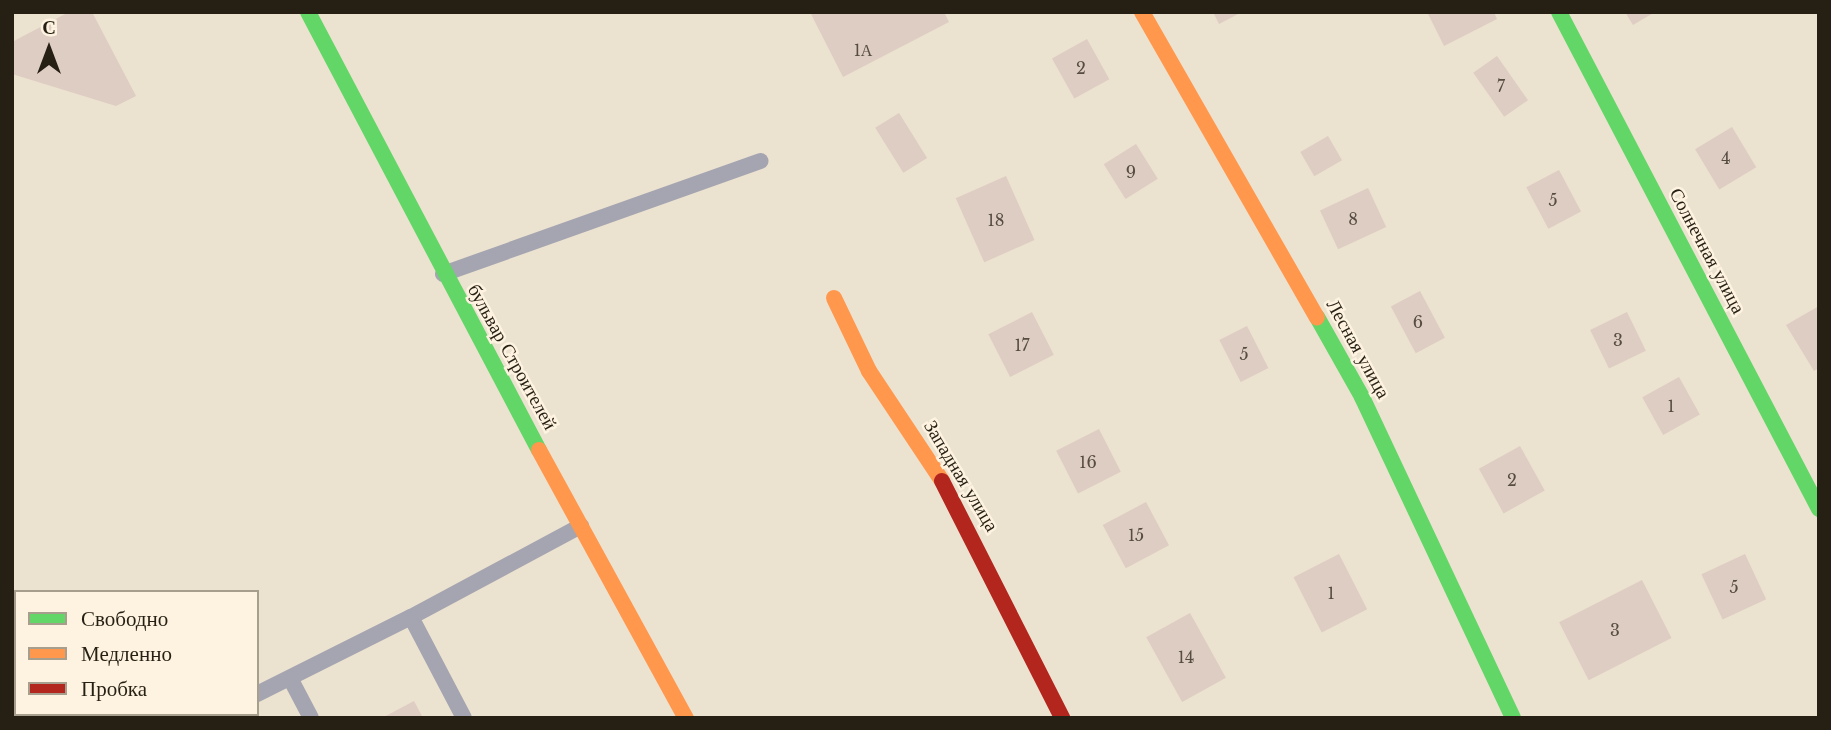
<!DOCTYPE html>
<meta charset="utf-8">
<style>
body{margin:0}
#map{position:relative;width:1831px;height:730px;overflow:hidden;background:#ece2d0;font-family:"Libre Baskerville",serif}
div>[style]{position:absolute}
.building>*{inset:0;background:#decdc3;transform-origin:0 0}
.lane>*{height:16px;margin:-8px;padding:0 8px;transform-origin:8px;border-radius:8px;background:#a4a5b1}
.fast>*{height:16px;margin:-8px;padding:0 8px;transform-origin:8px;border-radius:8px;background:#63d668}
.slow>*{height:16px;margin:-8px;padding:0 8px;transform-origin:8px;border-radius:8px;background:#ff974d}
.jam>*{height:16px;margin:-8px;padding:0 8px;transform-origin:8px;border-radius:8px;background:#b3261e}
span{translate:-50% -50%;white-space:nowrap;text-align:center;line-height:1.15;-webkit-text-stroke:5px #fef3e0;paint-order:stroke}
.number-label{font-size:16px;color:#564c41}
.number-label span{-webkit-text-stroke-width:0}
.street-label{font-size:19px;color:#261f13}
.frame{position:absolute;inset:0;border:14px solid #261f13;pointer-events:none}
.legend{position:absolute;left:14px;top:590px;width:245px;height:126px;box-sizing:border-box;background:#fef3e0;border:2px solid #a89e8e;margin:0;padding:9px 12px;list-style:none;font-size:21px;color:#261f13}
.legend li{display:flex;align-items:center;gap:14px;height:35px}
.legend b{width:35px;border:2px solid #a89e8e}
.north{position:absolute;left:14px;top:14px;width:70px;height:70px;-webkit-text-stroke:5px #fef3e0;paint-order:stroke;rotate:0deg;font-size:19px;font-weight:700;line-height:28px;text-align:center;color:#261f13}
.north::after{content:'';display:block;margin:auto;width:24px;height:32px;background:#261f13;clip-path:polygon(50% 0,100% 100%,50% 72%,0 100%)}
</style>
<div id="map">
<div class="building">
<div style="clip-path:polygon(69px 12px,92px 12px,136px 96px,116px 106px,12px 74px,12px 42px)"></div>
<div style="clip-path:polygon(810px 12px,944px 12px,949px 22px,843px 77px)"></div>
<div style="clip-path:polygon(1213px 12px,1242px 12px,1219px 24px)"></div>
<div style="clip-path:polygon(1427px 12px,1494px 12px,1497px 19px,1444px 46px)"></div>
<div style="clip-path:polygon(1625px 12px,1655px 12px,1633px 25px)"></div>
<div style="left:1087px;top:39px;width:46px;height:40px;rotate:61deg"></div>
<div style="left:1497px;top:56px;width:54px;height:29px;rotate:55deg"></div>
<div style="left:899px;top:113px;width:53px;height:28px;rotate:58deg"></div>
<div style="left:1732px;top:127px;width:47px;height:43px;rotate:59deg"></div>
<div style="left:1328px;top:136px;width:28px;height:32px;rotate:60deg"></div>
<div style="left:1136px;top:144px;width:41px;height:38px;rotate:58deg"></div>
<div style="left:1559px;top:170px;width:47px;height:37px;rotate:62deg"></div>
<div style="left:1006px;top:176px;width:70px;height:55px;rotate:66deg"></div>
<div style="left:1368px;top:188px;width:43px;height:53px;rotate:65deg"></div>
<div style="left:1420px;top:291px;width:53px;height:33px;rotate:62deg"></div>
<div style="clip-path:polygon(1819px 306px,1819px 368px,1814px 371px,1786px 325px)"></div>
<div style="left:1032px;top:312px;width:48px;height:49px;rotate:63deg"></div>
<div style="left:1627px;top:312px;width:43px;height:41px;rotate:64deg"></div>
<div style="left:1247px;top:326px;width:47px;height:31px;rotate:63deg"></div>
<div style="left:1679px;top:377px;width:43px;height:42px;rotate:61deg"></div>
<div style="left:1099px;top:429px;width:48px;height:48px;rotate:63deg"></div>
<div style="left:1520px;top:446px;width:51px;height:47px;rotate:61deg"></div>
<div style="left:1146px;top:502px;width:49px;height:49px;rotate:62deg"></div>
<div style="left:1339px;top:554px;width:62px;height:51px;rotate:63deg"></div>
<div style="left:1745px;top:554px;width:50px;height:48px;rotate:65deg"></div>
<div style="left:1642px;top:580px;width:65px;height:93px;rotate:63deg"></div>
<div style="left:1190px;top:613px;width:74px;height:50px;rotate:61deg"></div>
<div style="clip-path:polygon(414px 701px,423px 718px,382px 718px)"></div>
</div>
<div class="lane">
<div style="left:443px;top:274px;width:337px;rotate:-19.6deg"></div>
<div style="left:290px;top:678px;width:45px;rotate:62.3deg"></div>
<div style="left:257px;top:694px;width:172px;rotate:-26.6deg"></div>
<div style="left:209px;top:718px;width:8px;rotate:-30deg"></div>
<div style="left:464px;top:718px;width:114px;rotate:-117.7deg"></div>
<div style="left:411px;top:617px;width:193px;rotate:-28.2deg"></div>
</div>
<div class="fast">
<div style="left:308px;top:12px;width:495px;rotate:62.2deg"></div>
<div style="left:1559px;top:12px;width:561px;rotate:62.38deg"></div>
<div style="left:1317px;top:317px;width:92px;rotate:60.6deg"></div>
<div style="left:1362px;top:397px;width:355px;rotate:64.8deg"></div>
</div>
<div class="slow">
<div style="left:1142px;top:12px;width:352px;rotate:60.2deg"></div>
<div style="left:834px;top:298px;width:81px;rotate:64.4deg"></div>
<div style="left:869px;top:371px;width:132px;rotate:56.4deg"></div>
<div style="left:539px;top:450px;width:306px;rotate:61.3deg"></div>
</div>
<div class="jam">
<div style="left:942px;top:481px;width:266px;rotate:63.1deg"></div>
</div>
<div class="number-label">
<span style="left:863px;top:50px">1А</span>
<span style="left:1081px;top:68px">2</span>
<span style="left:1501px;top:86px">7</span>
<span style="left:1726px;top:158px">4</span>
<span style="left:1131px;top:172px">9</span>
<span style="left:1553px;top:200px">5</span>
<span style="left:1353px;top:219px">8</span>
<span style="left:996px;top:220px">18</span>
<span style="left:1418px;top:322px">6</span>
<span style="left:1618px;top:340px">3</span>
<span style="left:1022px;top:345px">17</span>
<span style="left:1244px;top:354px">5</span>
<span style="left:1671px;top:406px">1</span>
<span style="left:1088px;top:462px">16</span>
<span style="left:1512px;top:480px">2</span>
<span style="left:1136px;top:535px">15</span>
<span style="left:1734px;top:587px">5</span>
<span style="left:1331px;top:593px">1</span>
<span style="left:1615px;top:630px">3</span>
<span style="left:1186px;top:657px">14</span>
</div>
<div class="street-label">
<span style="left:1707px;top:251px;rotate:62deg">Солнечная улица</span>
<span style="left:1358px;top:349px;rotate:61deg">Лесная улица</span>
<span style="left:512px;top:357px;rotate:61deg">бульвар Строителей</span>
<span style="left:961px;top:476px;rotate:59deg">Западная улица</span>
</div>
<div class="frame"></div>
<ul class="legend">
<li><b style="height:9px;background:#63d668"></b>Свободно</li>
<li><b style="height:9px;background:#ff974d"></b>Медленно</li>
<li><b style="height:9px;background:#b3261e"></b>Пробка</li>
</ul>
<div class="north">С</div>
</div>
